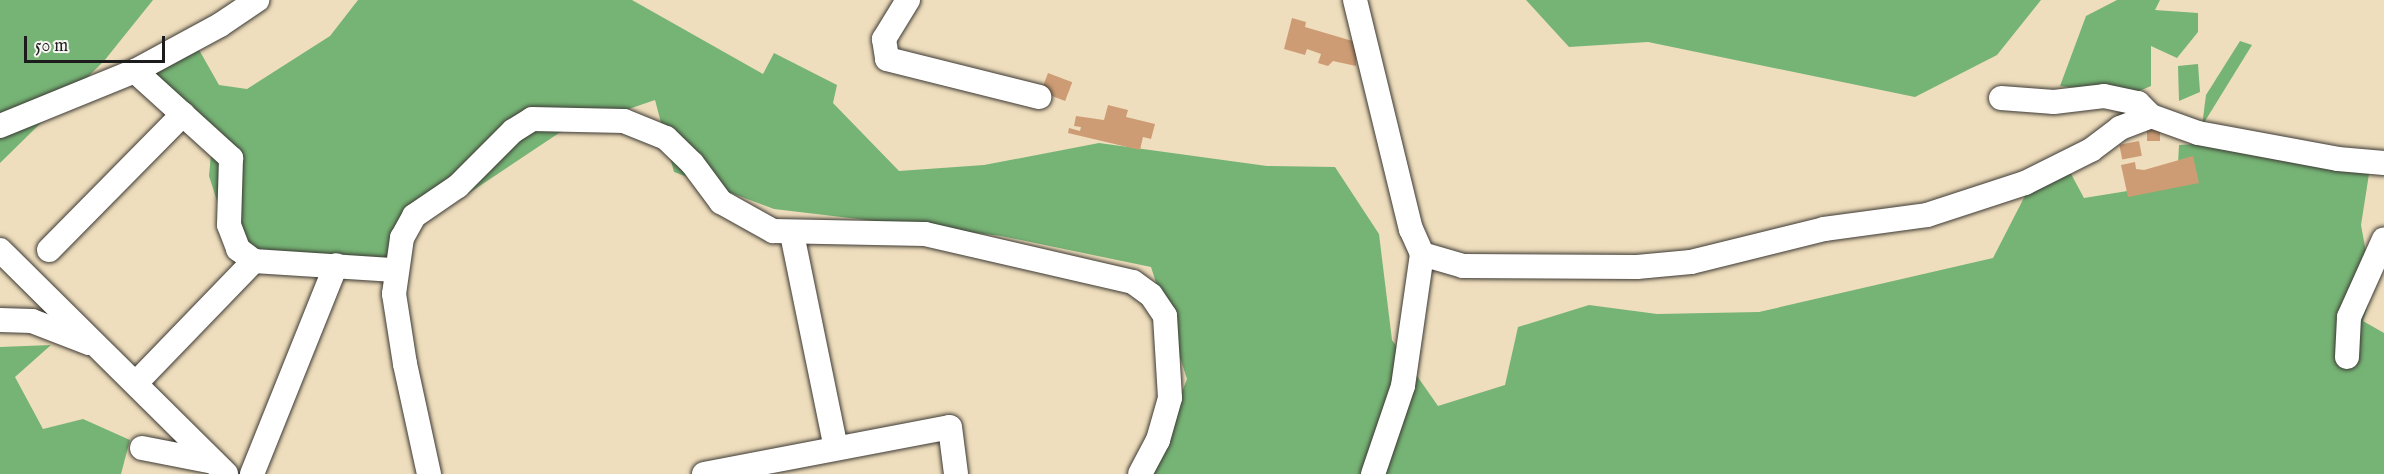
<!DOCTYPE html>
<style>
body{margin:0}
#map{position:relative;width:2384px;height:474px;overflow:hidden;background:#efdebd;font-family:"IM FELL English",serif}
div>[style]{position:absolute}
.forest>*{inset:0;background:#76b475}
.building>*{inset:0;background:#cd9c74;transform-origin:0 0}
.roads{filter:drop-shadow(0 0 2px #3c3934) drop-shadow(0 0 2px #3c3934)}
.minor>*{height:24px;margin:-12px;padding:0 12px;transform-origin:12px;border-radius:12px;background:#fff}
span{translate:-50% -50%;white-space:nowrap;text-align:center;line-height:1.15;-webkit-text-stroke:4.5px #f6f6f2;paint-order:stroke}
.scale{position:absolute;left:24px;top:36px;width:141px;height:27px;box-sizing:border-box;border:3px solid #1c1c1c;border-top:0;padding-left:8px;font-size:18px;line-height:21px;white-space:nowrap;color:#1c1c1c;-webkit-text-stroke:4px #f6f6f2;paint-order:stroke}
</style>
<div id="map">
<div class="forest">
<div style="clip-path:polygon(0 0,153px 0,104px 61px,0 163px)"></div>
<div style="clip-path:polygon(358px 0,632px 0,763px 74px,774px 53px,837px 85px,833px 103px,899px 171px,984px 165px,1099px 143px,1267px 166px,1335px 167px,1379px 234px,1392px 340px,1438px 406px,1505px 385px,1518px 327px,1589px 305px,1657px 314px,1759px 312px,1993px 258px,2030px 186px,2070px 172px,2084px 198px,2177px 183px,2179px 145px,2213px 143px,2369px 174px,2361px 225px,2373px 290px,2363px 321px,2384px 333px,2384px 474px,1150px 474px,1187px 379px,1151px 267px,1001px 236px,774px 209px,674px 172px,655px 100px,559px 133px,424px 223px,386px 262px,252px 249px,219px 207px,209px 176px,213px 133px,142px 72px,198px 48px,219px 85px,247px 89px,330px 36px)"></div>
<div style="clip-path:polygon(1526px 0,2041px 0,1997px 55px,1915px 97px,1648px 42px,1569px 47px)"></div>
<div style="clip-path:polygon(2117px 0,2160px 0,2155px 10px,2198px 13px,2198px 32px,2177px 58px,2151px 46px,2151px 86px,2130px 95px,2060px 86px,2086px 16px)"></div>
<div style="clip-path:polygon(2240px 41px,2252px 45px,2202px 126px,2206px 95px)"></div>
<div style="clip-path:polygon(2198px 64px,2200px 92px,2179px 101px,2178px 66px)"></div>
<div style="clip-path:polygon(51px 345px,15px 377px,43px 429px,83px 419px,130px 440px,121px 474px,0 474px,0 347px)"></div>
</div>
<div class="building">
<div style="clip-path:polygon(1292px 18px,1306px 22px,1305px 27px,1356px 42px,1356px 66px,1333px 61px,1328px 66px,1318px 63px,1321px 54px,1307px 49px,1305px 55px,1284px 49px)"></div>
<div style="left:1048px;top:73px;width:26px;height:20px;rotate:21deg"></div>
<div style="clip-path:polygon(1108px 105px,1128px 110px,1126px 117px,1155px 124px,1151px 139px,1143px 137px,1140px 150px,1068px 133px,1069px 128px,1080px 131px,1081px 127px,1074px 126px,1076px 116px,1104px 120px)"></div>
<div style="left:2147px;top:129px;width:13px;height:12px"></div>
<div style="left:2139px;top:141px;width:15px;height:20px;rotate:79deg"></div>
<div style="clip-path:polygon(2193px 156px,2199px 183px,2128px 197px,2121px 165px,2135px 162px,2136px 169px,2144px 170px)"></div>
</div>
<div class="roads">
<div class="minor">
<div style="left:908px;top:0;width:46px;rotate:121.6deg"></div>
<div style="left:884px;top:39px;width:20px;rotate:81deg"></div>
<div style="left:887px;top:59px;width:157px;rotate:14deg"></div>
<div style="left:1355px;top:0;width:236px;rotate:76.3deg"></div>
<div style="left:1411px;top:229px;width:27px;rotate:66deg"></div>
<div style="left:1422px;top:254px;width:133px;rotate:98.2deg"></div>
<div style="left:1403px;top:386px;width:93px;rotate:108.8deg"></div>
<div style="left:135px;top:71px;width:130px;rotate:42.2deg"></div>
<div style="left:231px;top:158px;width:67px;rotate:91.7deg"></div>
<div style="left:229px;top:225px;width:26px;rotate:69deg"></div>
<div style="left:238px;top:249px;width:20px;rotate:37deg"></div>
<div style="left:254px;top:261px;width:141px;rotate:3.7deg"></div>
<div style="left:2001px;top:98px;width:53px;rotate:4.3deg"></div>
<div style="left:2054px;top:102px;width:50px;rotate:-6.8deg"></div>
<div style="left:2104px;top:96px;width:35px;rotate:12deg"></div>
<div style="left:2138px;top:103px;width:18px;rotate:45deg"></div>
<div style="left:0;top:126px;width:146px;rotate:-22.2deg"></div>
<div style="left:135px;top:71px;width:97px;rotate:-28.4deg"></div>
<div style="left:220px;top:25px;width:45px;rotate:-34deg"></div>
<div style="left:792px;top:234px;width:218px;rotate:78.4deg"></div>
<div style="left:0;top:250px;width:318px;rotate:44.7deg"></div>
<div style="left:49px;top:250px;width:191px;rotate:-45.4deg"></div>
<div style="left:1422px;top:254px;width:43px;rotate:16.3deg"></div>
<div style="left:1463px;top:266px;width:174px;rotate:0.3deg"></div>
<div style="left:1637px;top:267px;width:54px;rotate:-5.3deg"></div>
<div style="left:1691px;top:262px;width:137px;rotate:-13.9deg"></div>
<div style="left:1824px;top:229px;width:104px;rotate:-7.7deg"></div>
<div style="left:1927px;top:215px;width:103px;rotate:-18.1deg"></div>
<div style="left:2025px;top:183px;width:74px;rotate:-26.6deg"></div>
<div style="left:2091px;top:150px;width:36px;rotate:-37deg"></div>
<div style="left:2120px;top:128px;width:33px;rotate:-21deg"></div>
<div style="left:2151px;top:116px;width:50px;rotate:19.9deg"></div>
<div style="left:2198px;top:133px;width:142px;rotate:10.5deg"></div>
<div style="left:2338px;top:159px;width:46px;rotate:5deg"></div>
<div style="left:0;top:320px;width:32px;rotate:2deg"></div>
<div style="left:32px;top:321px;width:61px;rotate:21.1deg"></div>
<div style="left:2347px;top:357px;width:40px;rotate:-87.1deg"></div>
<div style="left:2349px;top:317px;width:85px;rotate:-65.8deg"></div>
<div style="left:136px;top:383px;width:170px;rotate:-46deg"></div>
<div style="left:142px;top:448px;width:73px;rotate:11deg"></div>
<div style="left:252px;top:474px;width:225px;rotate:-68.1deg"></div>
<div style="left:429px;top:474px;width:113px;rotate:-102.3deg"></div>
<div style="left:405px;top:364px;width:71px;rotate:-98.9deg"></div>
<div style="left:394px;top:294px;width:57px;rotate:-81.9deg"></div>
<div style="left:402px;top:238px;width:25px;rotate:-61deg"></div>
<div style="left:414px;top:216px;width:53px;rotate:-34.3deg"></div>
<div style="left:458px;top:186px;width:78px;rotate:-45deg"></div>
<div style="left:513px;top:131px;width:22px;rotate:-32deg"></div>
<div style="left:532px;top:119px;width:92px;rotate:1.2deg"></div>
<div style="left:624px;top:121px;width:45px;rotate:22deg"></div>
<div style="left:666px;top:138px;width:36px;rotate:44deg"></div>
<div style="left:692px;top:163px;width:49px;rotate:53.4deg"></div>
<div style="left:721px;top:202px;width:60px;rotate:29.1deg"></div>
<div style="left:773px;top:231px;width:152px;rotate:1.1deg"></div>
<div style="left:925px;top:234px;width:213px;rotate:13deg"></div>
<div style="left:1133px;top:282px;width:22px;rotate:36deg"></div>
<div style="left:1151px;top:295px;width:25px;rotate:56deg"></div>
<div style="left:1165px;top:316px;width:82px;rotate:86.5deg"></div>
<div style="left:1170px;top:398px;width:44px;rotate:105.9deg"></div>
<div style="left:1158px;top:440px;width:38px;rotate:118deg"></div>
<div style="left:704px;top:474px;width:250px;rotate:-10.8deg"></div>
<div style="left:950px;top:427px;width:47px;rotate:82.7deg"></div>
</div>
</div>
<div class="scale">50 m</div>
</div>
